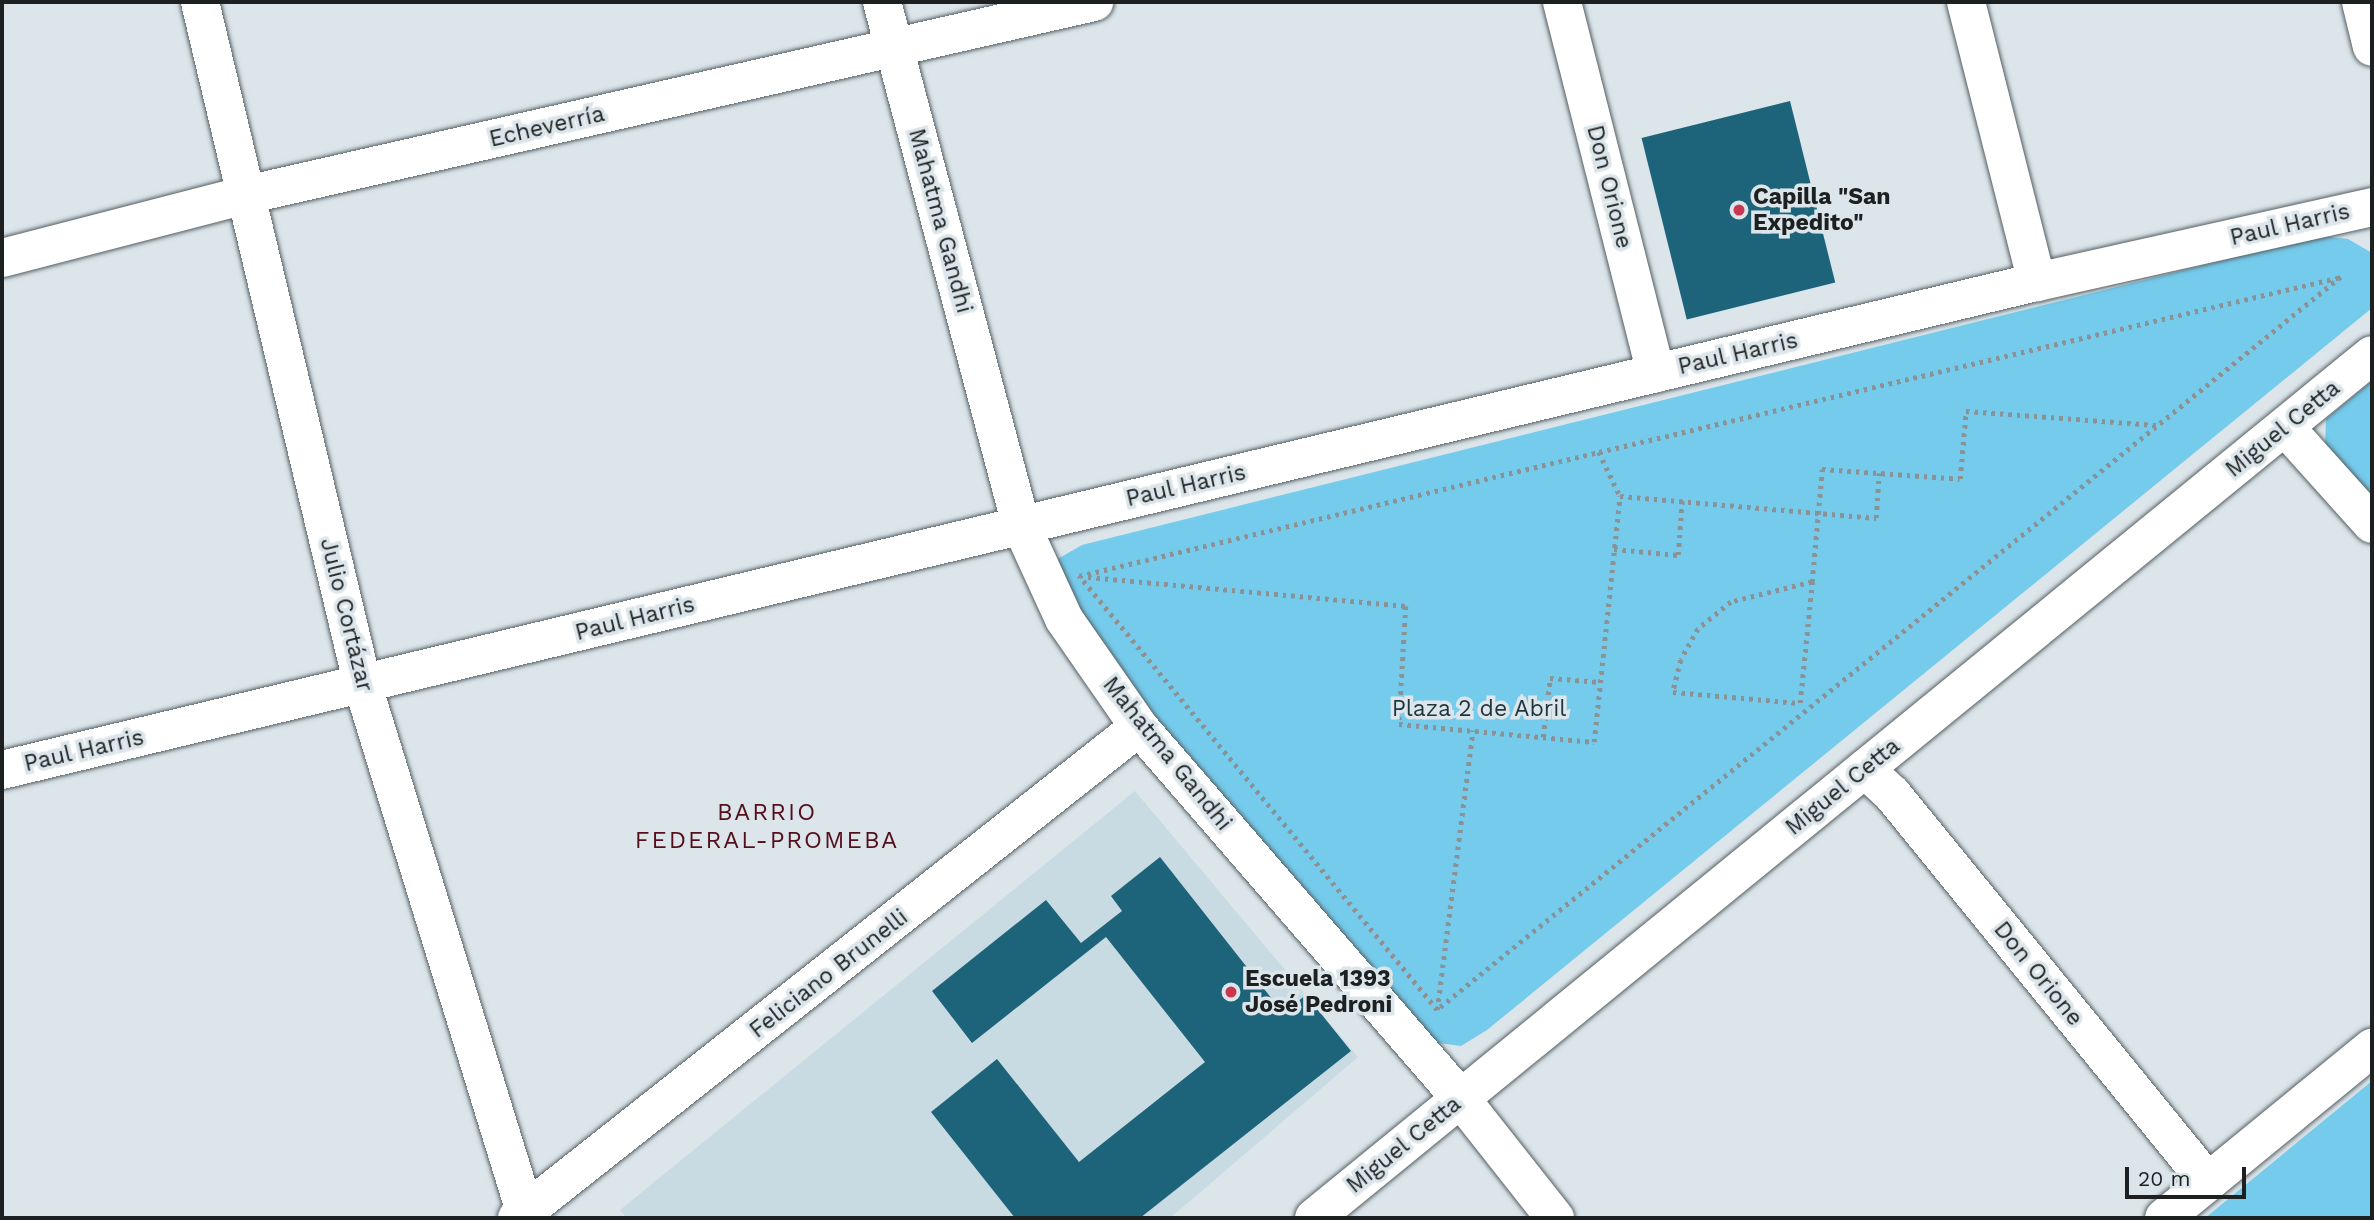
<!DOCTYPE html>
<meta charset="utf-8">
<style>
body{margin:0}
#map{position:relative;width:2374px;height:1220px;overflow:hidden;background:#dbe5ea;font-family:"Work Sans",sans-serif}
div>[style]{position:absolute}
.built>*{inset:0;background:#c8dae2}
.green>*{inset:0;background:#75cbec}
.building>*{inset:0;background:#1d647b;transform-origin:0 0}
.path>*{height:4.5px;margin-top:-2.25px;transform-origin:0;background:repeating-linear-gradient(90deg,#8b9296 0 3.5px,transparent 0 8.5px)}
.roads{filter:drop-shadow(0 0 2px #555e62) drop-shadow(0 0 2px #555e62)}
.minor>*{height:38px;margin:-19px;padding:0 19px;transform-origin:19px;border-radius:19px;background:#fff}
.tertiary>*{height:38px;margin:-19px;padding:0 19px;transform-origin:19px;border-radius:19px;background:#fff}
.dots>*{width:19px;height:19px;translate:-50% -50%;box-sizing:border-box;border:4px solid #dbe5ea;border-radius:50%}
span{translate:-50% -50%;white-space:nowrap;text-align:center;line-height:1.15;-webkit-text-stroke:7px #dbe5ea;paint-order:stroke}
.street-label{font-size:23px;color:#1c2021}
.poi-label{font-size:23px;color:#1c2021;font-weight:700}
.left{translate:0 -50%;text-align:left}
.park-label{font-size:23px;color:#1f353e}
.neighbourhood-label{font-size:24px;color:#540e1c;letter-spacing:2px}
.frame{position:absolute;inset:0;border:4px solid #1c2021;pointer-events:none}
.scale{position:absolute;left:2125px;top:1167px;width:121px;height:32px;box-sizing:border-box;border:4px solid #1c2021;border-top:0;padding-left:9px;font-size:21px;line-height:24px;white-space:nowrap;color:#1c2021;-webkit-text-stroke:5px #dbe5ea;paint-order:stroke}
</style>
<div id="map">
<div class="built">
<div style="clip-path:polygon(1135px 791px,1358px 1057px,1170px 1218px,627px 1218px,620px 1210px)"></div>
</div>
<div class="green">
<div style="clip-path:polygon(2321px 236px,2348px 239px,2372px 253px,2372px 308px,1487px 1030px,1461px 1046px,1424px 1041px,1147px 717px,1072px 611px,1054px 561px,1082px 545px)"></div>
<div style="clip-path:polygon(2372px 381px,2372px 500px,2325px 446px,2326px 419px)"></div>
<div style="clip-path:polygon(2372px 1081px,2372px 1218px,2205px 1218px)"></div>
</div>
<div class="building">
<div style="left:1790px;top:101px;width:187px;height:153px;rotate:76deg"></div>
<div style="clip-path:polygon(1160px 857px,1283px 1013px,1306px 995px,1351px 1051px,1140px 1218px,1015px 1218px,931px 1112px,997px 1059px,1079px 1162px,1205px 1062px,1106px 937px,972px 1043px,932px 991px,1046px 900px,1081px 943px,1122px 911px,1111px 896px)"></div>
</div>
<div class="path">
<div style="left:2341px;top:277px;width:1164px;rotate:140.96deg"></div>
<div style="left:1437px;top:1010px;width:563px;rotate:-129.52deg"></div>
<div style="left:1079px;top:576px;width:535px;rotate:-13.41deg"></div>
<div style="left:1599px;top:452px;width:762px;rotate:-13.27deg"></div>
<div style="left:1599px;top:452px;width:49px;rotate:64.5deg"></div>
<div style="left:1620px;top:496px;width:257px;rotate:4.9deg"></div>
<div style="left:1876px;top:518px;width:45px;rotate:-86.2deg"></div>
<div style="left:1614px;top:549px;width:64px;rotate:5.4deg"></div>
<div style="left:1678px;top:555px;width:54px;rotate:-85.8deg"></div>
<div style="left:1088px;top:577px;width:319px;rotate:5.2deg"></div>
<div style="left:1406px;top:606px;width:118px;rotate:93.4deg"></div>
<div style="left:1399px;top:724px;width:196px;rotate:5.3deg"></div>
<div style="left:1594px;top:742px;width:247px;rotate:-84deg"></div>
<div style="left:1812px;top:582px;width:83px;rotate:166.1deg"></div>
<div style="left:1731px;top:602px;width:43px;rotate:140.7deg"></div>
<div style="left:1698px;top:629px;width:35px;rotate:119deg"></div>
<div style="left:1681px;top:660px;width:33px;rotate:104deg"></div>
<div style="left:1673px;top:692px;width:127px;rotate:5deg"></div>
<div style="left:1800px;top:703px;width:122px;rotate:-84.3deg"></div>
<div style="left:1812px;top:582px;width:113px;rotate:-84.9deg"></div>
<div style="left:1822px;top:469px;width:138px;rotate:4.1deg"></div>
<div style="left:1960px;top:479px;width:68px;rotate:-85deg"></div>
<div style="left:1966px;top:411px;width:193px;rotate:4.2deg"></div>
<div style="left:1543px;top:737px;width:59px;rotate:-83.2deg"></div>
<div style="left:1550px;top:678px;width:50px;rotate:4.6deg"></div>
<div style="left:1437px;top:1010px;width:282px;rotate:-82.7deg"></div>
</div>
<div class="roads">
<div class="minor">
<div style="left:200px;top:2px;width:703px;rotate:76.6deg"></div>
<div style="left:363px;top:686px;width:557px;rotate:72.87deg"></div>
<div style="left:882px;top:2px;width:541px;rotate:75.12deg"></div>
<div style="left:1021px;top:525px;width:103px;rotate:65.4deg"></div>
<div style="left:1064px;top:619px;width:131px;rotate:55.2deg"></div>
<div style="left:1139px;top:727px;width:492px;rotate:49.1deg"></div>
<div style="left:1461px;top:1099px;width:152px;rotate:51.7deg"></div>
<div style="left:1562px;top:2px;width:383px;rotate:75.8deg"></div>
<div style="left:1966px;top:2px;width:289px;rotate:75.8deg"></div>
<div style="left:2px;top:258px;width:252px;rotate:-14.5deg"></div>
<div style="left:246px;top:195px;width:870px;rotate:-12.82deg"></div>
<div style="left:2285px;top:427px;width:130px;rotate:48.1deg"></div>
<div style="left:1865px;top:769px;width:37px;rotate:43deg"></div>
<div style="left:1892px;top:794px;width:500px;rotate:50.84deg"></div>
<div style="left:2px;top:770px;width:2093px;rotate:-13.49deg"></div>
<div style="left:2037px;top:282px;width:343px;rotate:-12.6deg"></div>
<div style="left:517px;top:1218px;width:792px;rotate:-38.29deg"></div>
<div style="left:1314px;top:1218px;width:1365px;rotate:-39.2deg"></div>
</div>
<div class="tertiary">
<div style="left:2361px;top:2px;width:46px;rotate:76.3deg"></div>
<div style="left:2164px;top:1218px;width:269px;rotate:-39.3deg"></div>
</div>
</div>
<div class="dots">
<div style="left:1739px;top:210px;background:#c83852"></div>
<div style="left:1231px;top:992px;background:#c83852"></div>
</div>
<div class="street-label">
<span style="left:547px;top:127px;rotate:-13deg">Echeverría</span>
<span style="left:1609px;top:187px;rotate:76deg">Don Orione</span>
<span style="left:940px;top:221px;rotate:75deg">Mahatma Gandhi</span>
<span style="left:2290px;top:225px;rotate:-13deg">Paul Harris</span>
<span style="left:1738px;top:354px;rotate:-13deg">Paul Harris</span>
<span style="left:2283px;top:429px;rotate:-39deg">Miguel Cetta</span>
<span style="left:1186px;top:486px;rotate:-13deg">Paul Harris</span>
<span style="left:346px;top:615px;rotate:76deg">Julio Cortázar</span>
<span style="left:635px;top:619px;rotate:-14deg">Paul Harris</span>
<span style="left:84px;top:751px;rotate:-13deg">Paul Harris</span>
<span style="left:1167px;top:754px;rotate:51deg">Mahatma Gandhi</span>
<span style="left:1843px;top:787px;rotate:-39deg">Miguel Cetta</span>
<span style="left:829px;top:974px;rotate:-38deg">Feliciano Brunelli</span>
<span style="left:2038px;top:974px;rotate:51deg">Don Orione</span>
<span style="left:1404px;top:1145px;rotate:-39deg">Miguel Cetta</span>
</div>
<div class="poi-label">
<span class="left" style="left:1753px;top:210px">Capilla "San<br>Expedito"</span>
<span class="left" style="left:1245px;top:992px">Escuela 1393<br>José Pedroni</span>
</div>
<div class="park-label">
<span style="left:1479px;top:709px">Plaza 2 de Abril</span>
</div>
<div class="neighbourhood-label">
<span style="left:767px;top:827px">BARRIO<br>FEDERAL-PROMEBA</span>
</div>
<div class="frame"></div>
<div class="scale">20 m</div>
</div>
